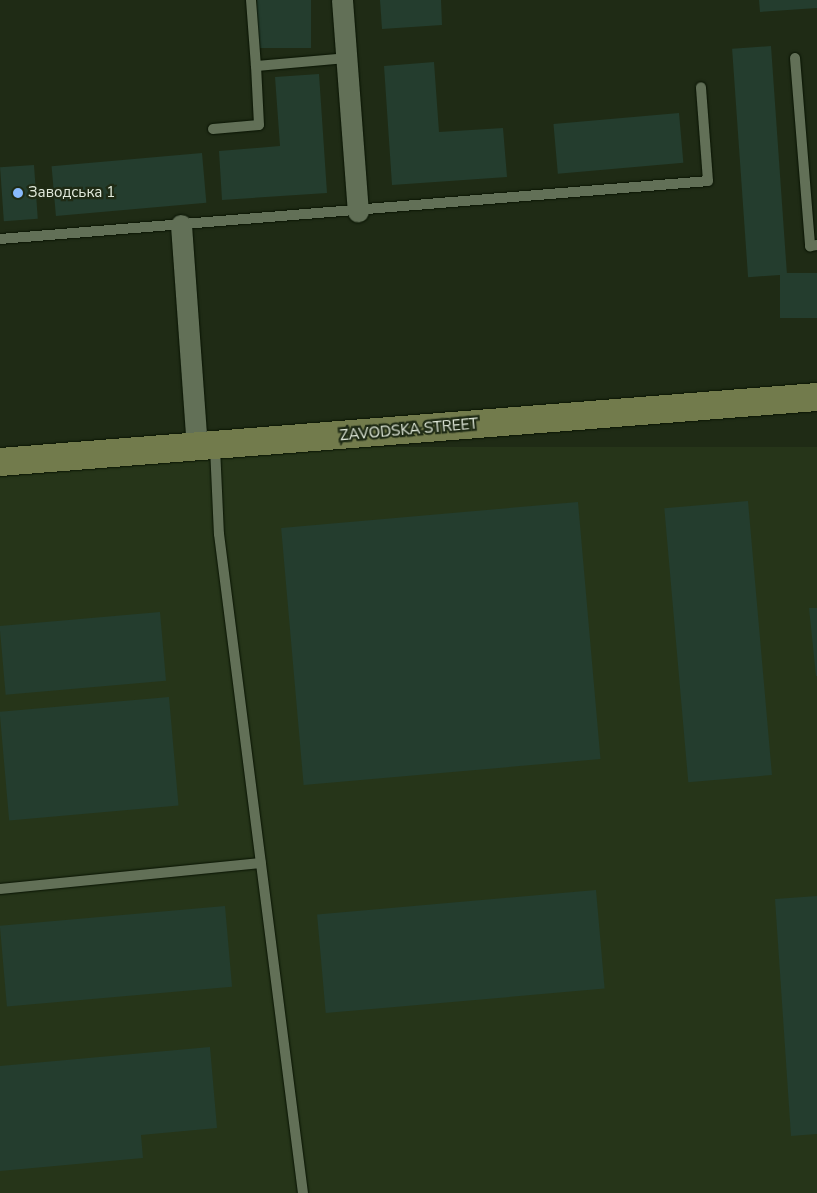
<!DOCTYPE html>
<meta charset="utf-8">
<style>
body{margin:0}
#map{position:relative;width:817px;height:1193px;overflow:hidden;background:#1f2b15;font-family:"Nunito Sans",sans-serif}
div>[style]{position:absolute}
.built>*{inset:0;background:#263519;transform-origin:0 0}
.building>*{inset:0;background:#243d2e;transform-origin:0 0}
.roads{filter:drop-shadow(0 0 1px #081302) drop-shadow(0 0 1px #081302)}
.lane>*{height:10px;margin:-5px;padding:0 5px;transform-origin:5px;border-radius:5px;background:#627057}
.street>*{height:21px;margin:-10.5px;padding:0 10.5px;transform-origin:10.5px;border-radius:10.5px;background:#627057}
.secondary>*{height:28px;margin:-14px;padding:0 14px;transform-origin:14px;border-radius:14px;background:#727b4c}
.dots>*{width:14px;height:14px;translate:-50% -50%;box-sizing:border-box;border:2px solid #1f2b15;border-radius:50%}
span{translate:-50% -50%;white-space:nowrap;text-align:center;line-height:1.15;-webkit-text-stroke:4.5px #1f2b15;paint-order:stroke}
.poi-label{font-size:15px;color:#e2eadc}
.left{translate:0 -50%;text-align:left}
.street-label{font-size:15px;color:#e2eadc}
</style>
<div id="map">
<div class="built">
<div style="left:817px;top:447px;width:746px;height:820px;rotate:90deg"></div>
</div>
<div class="building">
<div style="left:257px;top:0;width:54px;height:48px"></div>
<div style="clip-path:polygon(380px 0,441px 0,442px 25px,382px 29px)"></div>
<div style="clip-path:polygon(759px 0,817px 0,817px 8px,760px 12px)"></div>
<div style="left:771px;top:46px;width:229px;height:39px;rotate:86deg"></div>
<div style="clip-path:polygon(434px 62px,439px 132px,503px 128px,507px 177px,392px 185px,384px 66px)"></div>
<div style="clip-path:polygon(319px 74px,327px 193px,222px 200px,219px 151px,280px 146px,275px 77px)"></div>
<div style="left:679px;top:113px;width:50px;height:126px;rotate:85deg"></div>
<div style="left:202px;top:153px;width:50px;height:151px;rotate:85deg"></div>
<div style="left:34px;top:165px;width:54px;height:34px;rotate:86deg"></div>
<div style="left:817px;top:273px;width:45px;height:37px;rotate:90deg"></div>
<div style="left:748px;top:501px;width:275px;height:84px;rotate:85deg"></div>
<div style="left:578px;top:502px;width:258px;height:298px;rotate:85deg"></div>
<div style="clip-path:polygon(809px 608px,817px 608px,817px 676px,816px 676px)"></div>
<div style="left:160px;top:612px;width:69px;height:161px;rotate:85deg"></div>
<div style="left:169px;top:697px;width:109px;height:170px;rotate:85deg"></div>
<div style="left:596px;top:890px;width:99px;height:280px;rotate:85deg"></div>
<div style="clip-path:polygon(817px 896px,817px 1134px,791px 1136px,775px 899px)"></div>
<div style="left:225px;top:906px;width:81px;height:226px;rotate:85deg"></div>
<div style="clip-path:polygon(210px 1047px,217px 1128px,141px 1135px,143px 1158px,0 1171px,0 1066px)"></div>
</div>
<div class="roads">
<div class="lane">
<div style="left:251px;top:0;width:66px;rotate:85.7deg"></div>
<div style="left:795px;top:58px;width:189px;rotate:85.4deg"></div>
<div style="left:810px;top:246px;width:7px;rotate:-8deg"></div>
<div style="left:213px;top:129px;width:46px;rotate:-5deg"></div>
<div style="left:259px;top:125px;width:59px;rotate:-92.9deg"></div>
<div style="left:256px;top:66px;width:91px;rotate:-5deg"></div>
<div style="left:0;top:239px;width:710px;rotate:-4.68deg"></div>
<div style="left:708px;top:181px;width:94px;rotate:-94.3deg"></div>
<div style="left:215px;top:447px;width:87px;rotate:87.4deg"></div>
<div style="left:219px;top:534px;width:664px;rotate:82.74deg"></div>
<div style="left:0;top:889px;width:262px;rotate:-5.7deg"></div>
</div>
<div class="street">
<div style="left:342px;top:0;width:212px;rotate:85.7deg"></div>
<div style="left:181px;top:225px;width:223px;rotate:85.9deg"></div>
</div>
<div class="secondary">
<div style="left:0;top:462px;width:820px;rotate:-4.55deg"></div>
</div>
</div>
<div class="dots">
<div style="left:18px;top:193px;background:#89bafc"></div>
</div>
<div class="poi-label">
<span class="left" style="left:28px;top:193px">Заводська 1</span>
</div>
<div class="street-label">
<span style="left:409px;top:430px;rotate:-5deg">ZAVODSKA STREET</span>
</div>
</div>
